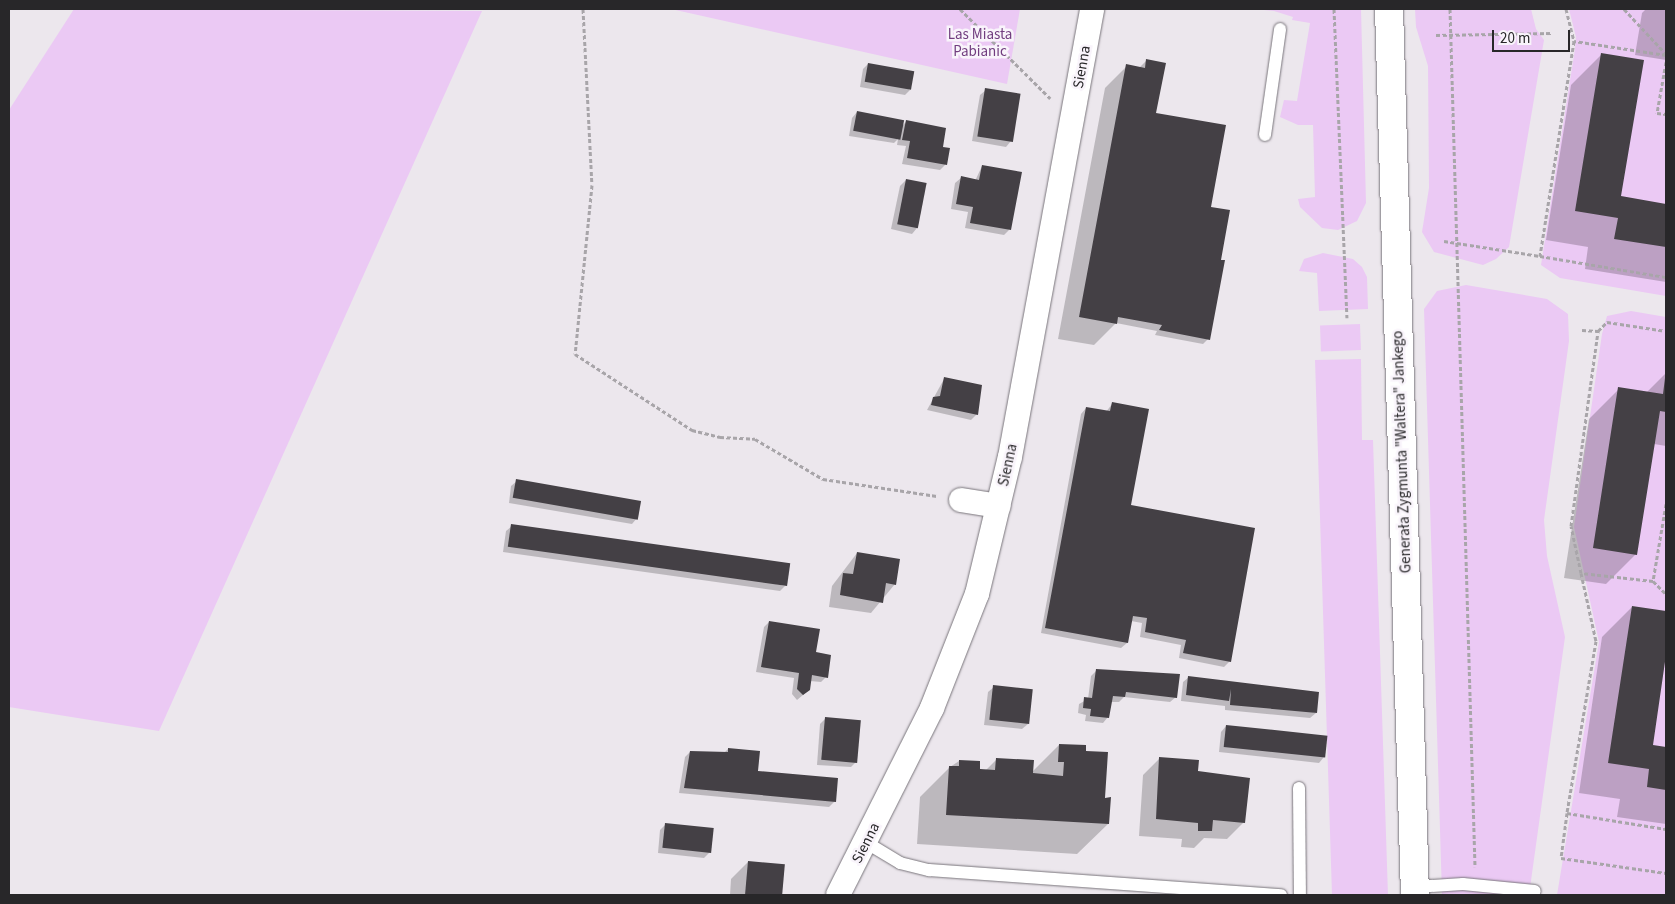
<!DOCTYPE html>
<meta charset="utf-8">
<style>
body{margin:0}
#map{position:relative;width:1675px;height:904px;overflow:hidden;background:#ece7ed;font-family:"Source Sans 3",sans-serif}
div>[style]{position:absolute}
.green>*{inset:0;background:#ebc9f4;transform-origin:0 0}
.shadow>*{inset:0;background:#0003}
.building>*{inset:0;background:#444045;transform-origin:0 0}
.path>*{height:3px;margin-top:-1.5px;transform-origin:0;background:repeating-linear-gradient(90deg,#a8a5a9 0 4px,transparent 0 6.5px)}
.roads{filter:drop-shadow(0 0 1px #79757b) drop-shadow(0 0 1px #79757b)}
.lane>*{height:12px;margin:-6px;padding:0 6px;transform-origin:6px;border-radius:6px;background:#fff}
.street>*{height:24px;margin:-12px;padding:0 12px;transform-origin:12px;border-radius:12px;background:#fff}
.secondary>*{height:28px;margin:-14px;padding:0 14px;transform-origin:14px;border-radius:14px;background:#fff}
span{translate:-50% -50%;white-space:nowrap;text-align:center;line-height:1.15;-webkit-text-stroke:5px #f9f4fb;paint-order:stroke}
.park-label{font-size:15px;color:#713d7f}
.street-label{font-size:15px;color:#282729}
.frame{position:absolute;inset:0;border:10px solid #282729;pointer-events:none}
.scale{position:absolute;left:1492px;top:30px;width:78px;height:22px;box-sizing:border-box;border:2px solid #282729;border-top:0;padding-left:6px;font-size:15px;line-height:18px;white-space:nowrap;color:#282729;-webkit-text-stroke:4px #f9f4fb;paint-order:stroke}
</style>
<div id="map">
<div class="green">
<div style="clip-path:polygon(74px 9px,482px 11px,159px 731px,9px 707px,9px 110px)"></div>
<div style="clip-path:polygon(671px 9px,1020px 9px,1007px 84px)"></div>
<div style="clip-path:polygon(1253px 9px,1361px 9px,1366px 203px,1357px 221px,1338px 230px,1322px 228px,1300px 207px,1298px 199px,1315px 197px,1313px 125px,1298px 125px,1280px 117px,1284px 100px,1297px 101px,1310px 23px,1292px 20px,1293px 17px,1274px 11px)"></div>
<div style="clip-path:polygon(1415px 9px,1531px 9px,1536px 29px,1544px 40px,1509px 247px,1496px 259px,1483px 265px,1434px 252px,1422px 232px,1429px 188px,1428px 66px,1416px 27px)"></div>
<div style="clip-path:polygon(1569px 9px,1666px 9px,1666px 296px,1560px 278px,1541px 265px,1575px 49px,1576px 37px)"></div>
<div style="clip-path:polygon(1323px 253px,1353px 259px,1362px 267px,1367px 277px,1368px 309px,1319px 311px,1317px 273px,1299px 271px,1304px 259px)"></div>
<div style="clip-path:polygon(1466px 285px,1547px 299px,1568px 314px,1569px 341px,1544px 520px,1547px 556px,1565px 637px,1529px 895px,1442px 895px,1424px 309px,1437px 291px)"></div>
<div style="clip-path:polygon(1631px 311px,1666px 317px,1666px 895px,1557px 895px,1599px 642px,1574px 527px,1602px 334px,1607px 316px)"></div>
<div style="left:1360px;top:324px;width:26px;height:40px;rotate:88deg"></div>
<div style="clip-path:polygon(1361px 359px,1362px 440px,1373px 440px,1388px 895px,1332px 895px,1315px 360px)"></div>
</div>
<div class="shadow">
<div style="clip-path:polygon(1646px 9px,1666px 9px,1666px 60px,1635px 55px,1642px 13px)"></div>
<div style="clip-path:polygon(1601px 55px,1620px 197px,1666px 205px,1666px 282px,1585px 269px,1588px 247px,1546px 240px,1571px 85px)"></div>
<div style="clip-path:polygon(1147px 60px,1155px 114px,1210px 208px,1208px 339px,1203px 344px,1155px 335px,1157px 331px,1116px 323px,1094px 345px,1058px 339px,1105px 88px,1127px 66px,1139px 68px)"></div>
<div style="clip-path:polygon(868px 64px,910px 90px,905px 95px,860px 87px,863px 69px)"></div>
<div style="clip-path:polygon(986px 90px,1011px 141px,1006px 147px,972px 141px,980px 95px)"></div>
<div style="clip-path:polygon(857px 112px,902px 126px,906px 122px,942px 148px,948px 149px,945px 165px,940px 170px,902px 164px,906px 146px,897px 145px,898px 139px,894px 143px,849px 136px,852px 118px)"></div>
<div style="clip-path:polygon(982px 166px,1009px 230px,1004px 235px,965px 228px,968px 212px,951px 209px,955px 183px,961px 178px,975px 181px)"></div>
<div style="clip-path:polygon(906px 180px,917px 228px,912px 234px,891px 229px,900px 186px)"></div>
<div style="clip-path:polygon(1666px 373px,1666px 446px,1654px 444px,1636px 554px,1606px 584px,1564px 578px,1589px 419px,1619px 389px,1646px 393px)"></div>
<div style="clip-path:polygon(944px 379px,977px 414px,971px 420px,927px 410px)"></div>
<div style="clip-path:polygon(1112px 404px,1130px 506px,1230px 661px,1224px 667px,1179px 658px,1181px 645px,1140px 637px,1142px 623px,1131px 621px,1127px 643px,1121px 648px,1041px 633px,1081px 414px,1086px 408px,1106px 412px)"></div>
<div style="clip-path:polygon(517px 481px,637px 518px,632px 524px,509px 503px,511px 486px)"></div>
<div style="clip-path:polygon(512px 526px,785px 586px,780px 591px,503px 552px,506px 531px)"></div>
<div style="clip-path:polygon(857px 553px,895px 584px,871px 613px,829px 607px,832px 586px)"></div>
<div style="clip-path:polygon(1632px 607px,1666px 612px,1666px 647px,1651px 746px,1666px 749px,1666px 824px,1617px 817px,1620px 799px,1579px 793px,1602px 637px)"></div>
<div style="clip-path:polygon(769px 622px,826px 677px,821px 682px,810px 681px,809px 690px,797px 700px,792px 694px,794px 678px,756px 672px,764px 627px)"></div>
<div style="clip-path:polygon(1096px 671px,1176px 697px,1170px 702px,1124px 697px,1119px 702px,1111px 702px,1108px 717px,1103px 723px,1085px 721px,1086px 715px,1078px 713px,1079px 704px,1088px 699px,1091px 676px)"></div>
<div style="clip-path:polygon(1189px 677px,1316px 713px,1310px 718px,1225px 710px,1225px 706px,1181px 701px,1183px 682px)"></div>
<div style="clip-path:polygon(994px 687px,1028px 724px,1022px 729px,984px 725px,988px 692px)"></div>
<div style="clip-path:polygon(826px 718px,856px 762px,851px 767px,817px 765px,820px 724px)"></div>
<div style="clip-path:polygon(1226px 726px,1324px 757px,1319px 763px,1219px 752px,1221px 732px)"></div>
<div style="clip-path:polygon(1059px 745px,1104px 799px,1108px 824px,1077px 854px,917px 844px,920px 797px,950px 767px,959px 761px,985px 771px,996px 760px,1031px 773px)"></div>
<div style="clip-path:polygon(728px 749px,757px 772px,835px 801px,829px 807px,679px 793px,685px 757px,690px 752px,724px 753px)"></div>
<div style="clip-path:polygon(1160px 758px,1197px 773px,1244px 822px,1227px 839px,1204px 838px,1194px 848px,1181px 847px,1182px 839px,1139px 836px,1143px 775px)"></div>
<div style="clip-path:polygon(665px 825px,710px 852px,704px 858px,658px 853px,660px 830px)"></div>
<div style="clip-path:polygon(748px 862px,783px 865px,781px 895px,730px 895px,731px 879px)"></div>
</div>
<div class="building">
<div style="clip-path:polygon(1601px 53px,1644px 60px,1621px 196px,1666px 204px,1666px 247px,1614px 239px,1618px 218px,1575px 211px)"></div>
<div style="clip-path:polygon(1146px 59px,1166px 63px,1156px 113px,1226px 125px,1211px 207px,1230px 210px,1221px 260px,1225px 260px,1210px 340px,1159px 330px,1162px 325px,1118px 317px,1117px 324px,1079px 317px,1126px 64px,1145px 68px)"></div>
<div style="left:868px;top:63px;width:47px;height:19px;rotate:10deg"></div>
<div style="left:985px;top:88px;width:36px;height:49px;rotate:9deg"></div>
<div style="left:857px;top:111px;width:48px;height:20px;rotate:11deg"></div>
<div style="clip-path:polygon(906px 120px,946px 128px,943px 147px,950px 148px,947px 165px,907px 158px,910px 141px,902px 140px)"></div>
<div style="clip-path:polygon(982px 165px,1022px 172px,1011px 230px,970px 223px,973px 207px,956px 204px,961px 176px,979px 180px)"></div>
<div style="left:906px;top:179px;width:21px;height:46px;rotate:11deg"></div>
<div style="clip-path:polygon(944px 377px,982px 385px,978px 415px,931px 405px,933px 397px,940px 396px)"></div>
<div style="clip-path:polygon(1665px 378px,1666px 412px,1660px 411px,1637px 555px,1593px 548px,1618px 387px,1663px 394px)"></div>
<div style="clip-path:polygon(1112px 402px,1149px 409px,1131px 505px,1255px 528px,1231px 662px,1183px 653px,1186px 640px,1145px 632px,1147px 618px,1133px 616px,1128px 643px,1045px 628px,1086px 407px,1110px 411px)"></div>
<div style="left:516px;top:479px;width:127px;height:19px;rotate:10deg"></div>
<div style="left:511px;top:524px;width:282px;height:23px;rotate:8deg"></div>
<div style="clip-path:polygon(857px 552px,900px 559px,896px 585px,886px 583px,883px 603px,840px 595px,843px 573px,853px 574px)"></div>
<div style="clip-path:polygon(1632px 606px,1666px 611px,1666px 655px,1653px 745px,1666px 747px,1666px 790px,1647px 787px,1649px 769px,1608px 763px)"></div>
<div style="clip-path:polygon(769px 621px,820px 629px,816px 652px,831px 655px,828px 678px,812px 675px,810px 690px,803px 695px,797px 689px,799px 673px,761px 667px)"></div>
<div style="clip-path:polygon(1096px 669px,1180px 674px,1177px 698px,1126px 692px,1125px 697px,1113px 696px,1109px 718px,1090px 716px,1091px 709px,1083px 708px,1084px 697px,1092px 698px)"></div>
<div style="clip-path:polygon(1188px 676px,1319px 692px,1317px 713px,1230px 705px,1231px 689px,1229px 701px,1186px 695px)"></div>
<div style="left:993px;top:685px;width:40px;height:35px;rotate:6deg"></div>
<div style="left:825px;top:717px;width:36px;height:43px;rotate:5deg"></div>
<div style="left:1226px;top:725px;width:102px;height:22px;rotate:6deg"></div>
<div style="clip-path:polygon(1059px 744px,1086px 745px,1086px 751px,1108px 752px,1105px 798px,1111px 797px,1109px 824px,946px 815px,949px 766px,959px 766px,959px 760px,980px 761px,980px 769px,995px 770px,996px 758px,1034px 760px,1033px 773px,1063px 776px,1064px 762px,1058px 762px)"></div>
<div style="clip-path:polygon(728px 748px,760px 751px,758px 771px,838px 778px,836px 802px,684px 788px,690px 751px,728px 752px)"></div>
<div style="clip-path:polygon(1159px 757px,1199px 760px,1198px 771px,1250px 778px,1245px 823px,1213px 820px,1212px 831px,1198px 831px,1198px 823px,1156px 819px)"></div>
<div style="left:665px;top:823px;width:49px;height:25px;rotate:6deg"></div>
<div style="left:748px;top:861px;width:37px;height:34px;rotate:5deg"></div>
</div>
<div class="path">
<div style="left:583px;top:9px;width:176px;rotate:87.1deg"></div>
<div style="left:592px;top:185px;width:170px;rotate:95.7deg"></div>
<div style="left:575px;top:354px;width:140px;rotate:33deg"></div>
<div style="left:692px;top:430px;width:29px;rotate:14deg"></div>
<div style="left:720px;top:437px;width:35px;rotate:3deg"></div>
<div style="left:755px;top:439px;width:79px;rotate:30.5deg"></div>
<div style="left:823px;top:479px;width:115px;rotate:8.5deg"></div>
<div style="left:960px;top:9px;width:127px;rotate:44.7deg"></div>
<div style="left:1334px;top:9px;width:309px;rotate:87.6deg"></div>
<div style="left:1450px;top:9px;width:858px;rotate:88.33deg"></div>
<div style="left:1566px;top:9px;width:33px;rotate:76deg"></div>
<div style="left:1624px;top:9px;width:62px;rotate:47deg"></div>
<div style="left:1436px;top:35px;width:116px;rotate:-1deg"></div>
<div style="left:1666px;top:55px;width:93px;rotate:-171.3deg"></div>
<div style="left:1574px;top:41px;width:218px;rotate:99deg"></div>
<div style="left:1540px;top:256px;width:128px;rotate:9.5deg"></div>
<div style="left:1666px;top:62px;width:52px;rotate:100deg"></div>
<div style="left:1657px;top:113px;width:9px;rotate:6deg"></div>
<div style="left:1444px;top:241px;width:97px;rotate:8.9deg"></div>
<div style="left:1582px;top:330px;width:16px;rotate:4deg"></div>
<div style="left:1666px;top:504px;width:78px;rotate:99.6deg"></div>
<div style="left:1653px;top:581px;width:72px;rotate:-173.7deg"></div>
<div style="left:1581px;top:573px;width:70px;rotate:77.6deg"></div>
<div style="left:1596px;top:641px;width:174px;rotate:99.6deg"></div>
<div style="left:1567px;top:813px;width:100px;rotate:9.2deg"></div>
<div style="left:1581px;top:573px;width:48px;rotate:-102deg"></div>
<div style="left:1571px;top:526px;width:197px;rotate:-82.1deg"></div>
<div style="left:1598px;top:331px;width:13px;rotate:-45deg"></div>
<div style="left:1607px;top:322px;width:60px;rotate:8.7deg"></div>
<div style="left:1653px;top:581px;width:18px;rotate:45deg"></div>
<div style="left:1567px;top:813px;width:45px;rotate:97.6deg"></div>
<div style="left:1561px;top:858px;width:106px;rotate:8.1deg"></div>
</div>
<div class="roads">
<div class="lane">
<div style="left:1265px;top:135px;width:107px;rotate:-81.9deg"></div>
<div style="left:1299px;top:788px;width:107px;rotate:89.5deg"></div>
<div style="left:867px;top:843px;width:39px;rotate:31deg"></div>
<div style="left:900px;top:863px;width:30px;rotate:14deg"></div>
<div style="left:929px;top:870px;width:353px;rotate:4.1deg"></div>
<div style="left:1414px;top:887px;width:49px;rotate:-3.5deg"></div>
<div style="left:1463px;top:884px;width:72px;rotate:5.6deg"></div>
</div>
<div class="street">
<div style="left:961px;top:500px;width:38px;rotate:9deg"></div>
<div style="left:838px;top:895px;width:209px;rotate:-63.3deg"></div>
<div style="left:932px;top:708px;width:123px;rotate:-68.5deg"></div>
<div style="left:977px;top:594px;width:141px;rotate:-76.5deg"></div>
<div style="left:1010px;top:457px;width:455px;rotate:-79.6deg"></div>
</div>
<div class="secondary">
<div style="left:1389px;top:9px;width:886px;rotate:88.32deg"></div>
</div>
</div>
<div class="park-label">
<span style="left:980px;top:43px">Las Miasta<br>Pabianic</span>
</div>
<div class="street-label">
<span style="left:1082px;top:67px;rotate:-80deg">Sienna</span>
<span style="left:1402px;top:452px;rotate:-92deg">Generała Zygmunta "Waltera" Jankego</span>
<span style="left:1008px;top:465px;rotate:-78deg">Sienna</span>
<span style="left:866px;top:843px;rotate:-63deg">Sienna</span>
</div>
<div class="frame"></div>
<div class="scale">20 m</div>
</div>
